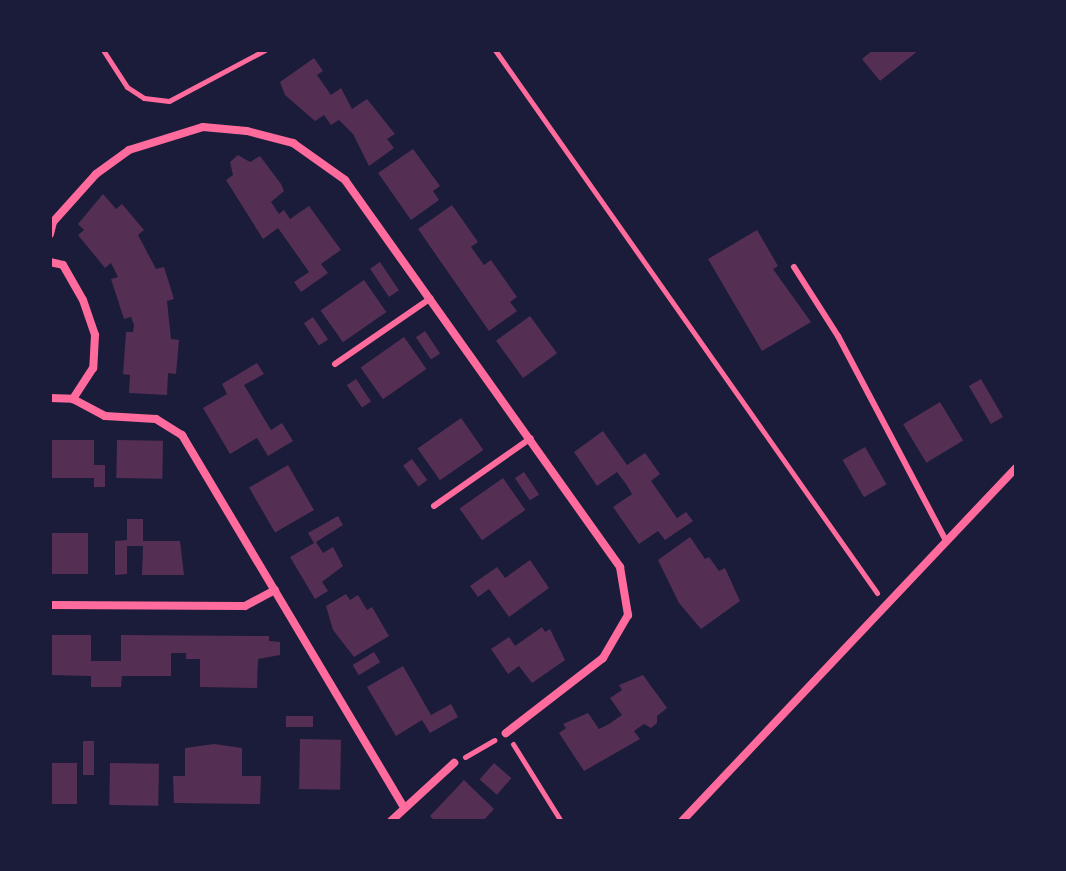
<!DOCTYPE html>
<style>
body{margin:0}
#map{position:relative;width:1066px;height:871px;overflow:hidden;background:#1b1b3a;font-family:"Sofia Sans Condensed",sans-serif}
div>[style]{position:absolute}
.building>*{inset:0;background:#542f53;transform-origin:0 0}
.path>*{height:5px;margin:-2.5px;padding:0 2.5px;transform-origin:2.5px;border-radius:2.5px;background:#ff6b9d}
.service>*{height:6px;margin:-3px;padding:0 3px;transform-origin:3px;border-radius:3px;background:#ff6b9d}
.minor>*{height:8px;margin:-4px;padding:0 4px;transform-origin:4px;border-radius:4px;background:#ff6b9d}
span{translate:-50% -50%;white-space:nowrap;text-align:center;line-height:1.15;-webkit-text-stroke:7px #1b1b3a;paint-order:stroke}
.frame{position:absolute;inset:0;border:52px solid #1b1b3a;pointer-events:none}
</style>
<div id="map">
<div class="building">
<div style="clip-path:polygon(873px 50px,919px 50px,880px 81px,862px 59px)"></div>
<div style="clip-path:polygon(314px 58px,323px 71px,317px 75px,331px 95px,341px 88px,352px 109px,367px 99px,395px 134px,387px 139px,394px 148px,369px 166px,353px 134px,339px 120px,331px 125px,324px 115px,315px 121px,285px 95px,280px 82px)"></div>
<div style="clip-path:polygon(413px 149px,440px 186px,433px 191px,439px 200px,411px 220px,378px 173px)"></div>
<div style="clip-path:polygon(238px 155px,250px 162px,260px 156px,281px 184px,284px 191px,271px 202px,279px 214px,284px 210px,290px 219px,309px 206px,341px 250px,321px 264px,328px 273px,301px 292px,294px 282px,309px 272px,278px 228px,263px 239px,226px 180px,233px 175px,230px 162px)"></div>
<div style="clip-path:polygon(103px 194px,116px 209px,122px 204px,144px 230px,138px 235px,156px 269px,164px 267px,174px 299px,167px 301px,171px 339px,179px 340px,176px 374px,168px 373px,167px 395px,129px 393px,130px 375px,123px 374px,126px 332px,133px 332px,134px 325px,131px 317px,124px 319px,111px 279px,118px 277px,111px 263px,105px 268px,78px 235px,84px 230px,78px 224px)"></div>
<div style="clip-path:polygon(452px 205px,478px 242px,471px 247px,484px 265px,491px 260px,517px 297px,510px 302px,517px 311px,489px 331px,418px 229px)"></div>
<div style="clip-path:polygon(757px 230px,778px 266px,773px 269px,811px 322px,762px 351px,708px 259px)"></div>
<div style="left:380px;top:262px;width:34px;height:12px;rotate:56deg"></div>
<div style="left:364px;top:280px;width:39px;height:53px;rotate:55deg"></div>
<div style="left:530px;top:316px;width:46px;height:42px;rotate:54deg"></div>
<div style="left:313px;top:317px;width:27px;height:11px;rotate:56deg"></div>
<div style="left:425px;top:331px;width:27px;height:11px;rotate:56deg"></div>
<div style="left:404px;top:337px;width:39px;height:53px;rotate:55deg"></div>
<div style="clip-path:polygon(257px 363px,264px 374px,244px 385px,271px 430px,282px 423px,293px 441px,268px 456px,257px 438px,230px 454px,203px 408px,227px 394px,222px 384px)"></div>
<div style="left:356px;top:379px;width:27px;height:11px;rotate:56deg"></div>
<div style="left:981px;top:379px;width:44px;height:14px;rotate:60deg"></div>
<div style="left:940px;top:402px;width:45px;height:43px;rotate:59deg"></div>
<div style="left:461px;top:418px;width:39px;height:53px;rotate:55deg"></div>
<div style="clip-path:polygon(603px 431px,627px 465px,645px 453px,660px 474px,651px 481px,677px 518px,686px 512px,693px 521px,665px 540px,658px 531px,639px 544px,613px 507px,632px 494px,626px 484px,617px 472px,597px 486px,574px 452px)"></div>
<div style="clip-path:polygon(50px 440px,94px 440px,94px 465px,105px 465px,105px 487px,94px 487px,94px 478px,50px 478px)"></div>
<div style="left:117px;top:440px;width:46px;height:38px;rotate:1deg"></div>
<div style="left:865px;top:447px;width:43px;height:26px;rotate:60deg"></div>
<div style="left:412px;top:459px;width:26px;height:11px;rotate:54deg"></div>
<div style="left:288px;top:465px;width:52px;height:45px;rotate:60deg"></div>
<div style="left:524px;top:472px;width:27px;height:11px;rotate:56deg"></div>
<div style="left:503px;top:478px;width:39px;height:53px;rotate:55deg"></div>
<div style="clip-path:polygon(338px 516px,343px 525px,316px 542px,323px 553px,333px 547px,343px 566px,322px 582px,328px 591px,315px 599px,290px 557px,314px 543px,308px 533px)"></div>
<div style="clip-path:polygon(127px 519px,143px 519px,143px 541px,180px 541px,184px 575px,142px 575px,143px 546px,127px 546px,127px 574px,115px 575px,115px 541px,127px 540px)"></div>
<div style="left:50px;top:533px;width:38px;height:41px"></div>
<div style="clip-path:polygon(690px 537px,705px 559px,709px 557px,719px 571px,725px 568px,740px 601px,701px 629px,679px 603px,658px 560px)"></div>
<div style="clip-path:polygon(530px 560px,549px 588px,509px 617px,489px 589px,478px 597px,470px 586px,497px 567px,505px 578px)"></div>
<div style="clip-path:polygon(346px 594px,350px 600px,358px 595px,367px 610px,372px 607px,389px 636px,354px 657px,333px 630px,326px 606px)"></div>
<div style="clip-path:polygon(542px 627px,545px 632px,550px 629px,565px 660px,532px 683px,519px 666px,508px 674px,491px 649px,509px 637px,515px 646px)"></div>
<div style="clip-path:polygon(50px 635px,91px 635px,91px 661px,121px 661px,121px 635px,269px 636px,269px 641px,280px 642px,280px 655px,258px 659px,257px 688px,200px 687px,200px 659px,186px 659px,186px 653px,171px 653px,171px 676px,122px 676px,121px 687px,91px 687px,91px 676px,50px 675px)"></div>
<div style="left:374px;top:652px;width:12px;height:25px;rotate:59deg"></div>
<div style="clip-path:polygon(403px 666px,431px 715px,451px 704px,458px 717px,430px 733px,422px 720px,396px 736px,367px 687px)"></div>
<div style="clip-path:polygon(643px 675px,667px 708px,657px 716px,657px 723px,651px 728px,644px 724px,634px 731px,640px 739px,584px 771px,559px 733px,566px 728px,563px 724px,588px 713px,599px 729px,609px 724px,622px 715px,610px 698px,622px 690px,619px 685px)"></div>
<div style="left:286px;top:716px;width:27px;height:11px"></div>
<div style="left:300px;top:739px;width:41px;height:50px;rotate:1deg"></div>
<div style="left:83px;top:741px;width:11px;height:34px"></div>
<div style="clip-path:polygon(214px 744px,242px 748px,242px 776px,261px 776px,260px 804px,174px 803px,173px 776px,185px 776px,185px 748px)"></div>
<div style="left:50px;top:763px;width:27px;height:41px"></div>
<div style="left:110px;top:763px;width:49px;height:42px;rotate:1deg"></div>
<div style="left:494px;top:763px;width:23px;height:22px;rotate:41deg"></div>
<div style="clip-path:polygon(464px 780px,494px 809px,483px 821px,435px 821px,430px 816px)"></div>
</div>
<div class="path">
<div style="left:103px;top:50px;width:44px;rotate:57deg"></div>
<div style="left:127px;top:87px;width:20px;rotate:33deg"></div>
<div style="left:144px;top:98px;width:25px;rotate:7deg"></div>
<div style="left:169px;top:101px;width:109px;rotate:-28deg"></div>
<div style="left:495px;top:50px;width:664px;rotate:54.87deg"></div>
<div style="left:513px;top:744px;width:91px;rotate:58.1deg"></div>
<div style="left:465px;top:757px;width:34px;rotate:-30deg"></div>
</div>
<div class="service">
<div style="left:794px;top:267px;width:82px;rotate:57.5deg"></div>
<div style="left:838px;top:336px;width:232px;rotate:62.2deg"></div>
<div style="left:335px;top:364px;width:116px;rotate:-34.5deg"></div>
<div style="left:434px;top:506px;width:118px;rotate:-35deg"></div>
</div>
<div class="minor">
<div style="left:50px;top:234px;width:12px;rotate:-76deg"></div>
<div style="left:53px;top:222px;width:64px;rotate:-48.1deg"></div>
<div style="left:96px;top:174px;width:41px;rotate:-36deg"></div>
<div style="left:129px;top:150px;width:77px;rotate:-17.3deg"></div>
<div style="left:203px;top:127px;width:44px;rotate:5.2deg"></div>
<div style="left:247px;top:131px;width:48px;rotate:14.6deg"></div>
<div style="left:293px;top:143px;width:64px;rotate:35.4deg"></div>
<div style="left:345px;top:180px;width:475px;rotate:54.6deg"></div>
<div style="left:620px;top:567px;width:49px;rotate:80.5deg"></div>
<div style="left:628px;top:615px;width:50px;rotate:120.2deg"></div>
<div style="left:603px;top:658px;width:123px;rotate:142.3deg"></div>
<div style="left:50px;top:262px;width:13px;rotate:13deg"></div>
<div style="left:63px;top:265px;width:40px;rotate:60.3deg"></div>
<div style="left:83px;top:300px;width:37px;rotate:71deg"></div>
<div style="left:95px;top:335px;width:33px;rotate:93deg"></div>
<div style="left:93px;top:368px;width:37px;rotate:123deg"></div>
<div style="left:50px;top:398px;width:23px;rotate:2deg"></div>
<div style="left:73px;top:399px;width:36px;rotate:28deg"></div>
<div style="left:105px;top:416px;width:51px;rotate:3.4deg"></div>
<div style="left:156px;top:419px;width:31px;rotate:32deg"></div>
<div style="left:182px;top:435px;width:433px;rotate:59.2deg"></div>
<div style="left:50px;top:605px;width:195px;rotate:0.3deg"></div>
<div style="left:245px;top:606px;width:34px;rotate:-28deg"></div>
<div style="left:391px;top:821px;width:86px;rotate:-42.6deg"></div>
<div style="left:682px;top:821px;width:486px;rotate:-46.6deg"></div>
</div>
<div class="frame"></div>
</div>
